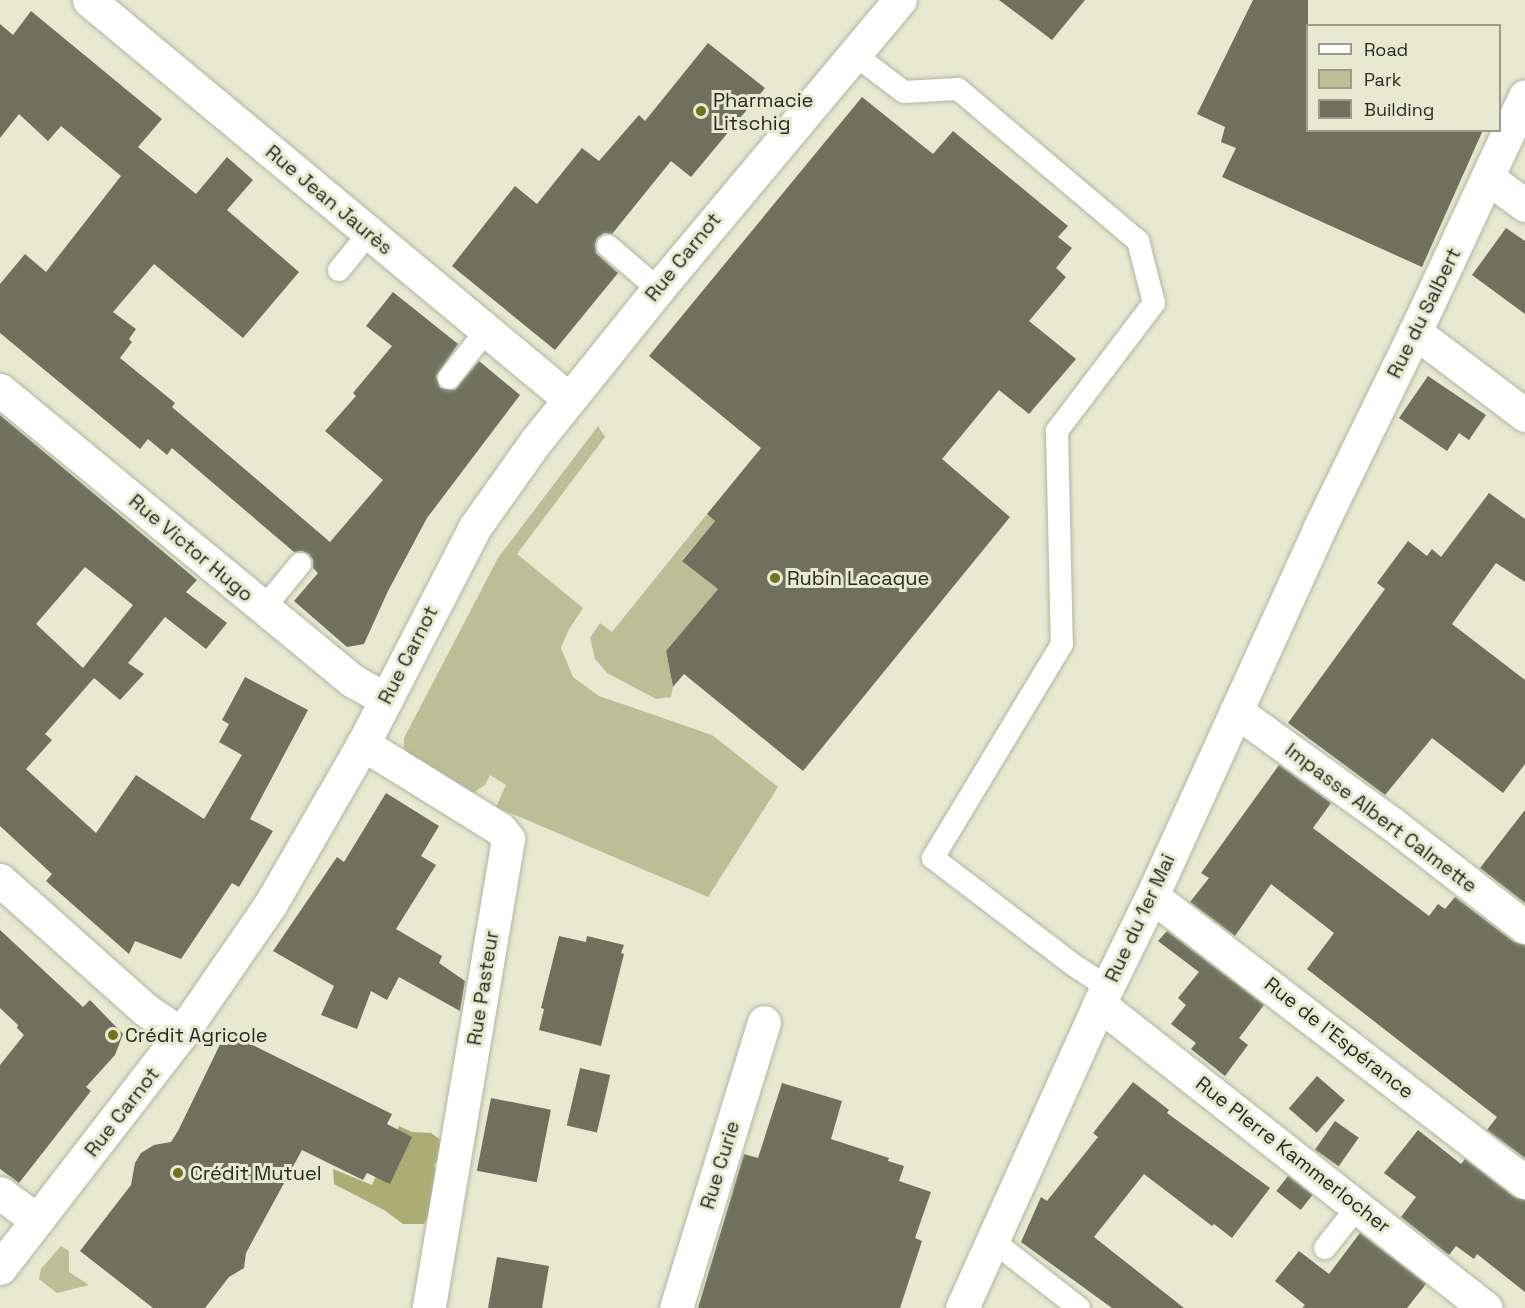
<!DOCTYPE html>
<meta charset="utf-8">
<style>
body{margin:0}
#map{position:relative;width:1525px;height:1308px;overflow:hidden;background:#e7e9d1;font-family:"Space Grotesk",sans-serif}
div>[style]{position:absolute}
.green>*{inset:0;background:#bcbf96}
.forest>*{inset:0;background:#aaae74}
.building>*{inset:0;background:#6f715c;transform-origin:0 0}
.roads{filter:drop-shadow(0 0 2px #b2b59e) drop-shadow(0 0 2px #b2b59e)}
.service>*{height:22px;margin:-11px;padding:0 11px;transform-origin:11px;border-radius:11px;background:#fff}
.minor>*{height:33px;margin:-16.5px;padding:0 16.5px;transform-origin:16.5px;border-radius:16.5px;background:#fff}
.secondary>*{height:33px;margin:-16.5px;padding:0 16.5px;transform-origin:16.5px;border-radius:16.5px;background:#fff}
.dots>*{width:16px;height:16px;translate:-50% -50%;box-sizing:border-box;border:3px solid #e7e9d1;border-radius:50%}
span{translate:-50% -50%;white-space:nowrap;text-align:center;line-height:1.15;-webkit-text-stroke:6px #e7e9d1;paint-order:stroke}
.poi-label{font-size:20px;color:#282920}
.left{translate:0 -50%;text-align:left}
.street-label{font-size:20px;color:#282920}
.legend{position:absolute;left:1306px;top:24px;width:195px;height:108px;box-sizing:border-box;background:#e7e9d1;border:2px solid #9b9c8a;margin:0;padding:8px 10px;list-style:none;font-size:18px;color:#282920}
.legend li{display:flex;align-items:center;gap:12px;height:30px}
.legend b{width:30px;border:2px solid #9b9c8a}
</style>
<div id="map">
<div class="green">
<div style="clip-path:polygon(598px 426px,605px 437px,517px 554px,583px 608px,568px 631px,561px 648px,573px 677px,599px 696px,712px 735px,778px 787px,708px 897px,496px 807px,506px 785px,490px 775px,485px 785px,473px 793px,404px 750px,404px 738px,498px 558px)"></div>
<div style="clip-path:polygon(707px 514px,715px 521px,682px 560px,718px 589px,666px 651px,673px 687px,671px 697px,656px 699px,607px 673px,595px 659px,590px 638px,600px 623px,612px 632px)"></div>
<div style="clip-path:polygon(61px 1246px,69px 1251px,69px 1272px,89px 1285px,57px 1293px,39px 1279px,41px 1269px)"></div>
</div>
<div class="forest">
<div style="clip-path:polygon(399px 1126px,412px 1132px,431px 1133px,445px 1143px,445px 1153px,434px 1165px,439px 1178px,435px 1202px,424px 1224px,403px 1224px,384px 1210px,334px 1184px,333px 1169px,372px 1185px)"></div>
</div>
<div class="building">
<div style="clip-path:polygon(999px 0,1085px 0,1052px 40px)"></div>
<div style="clip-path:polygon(1253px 0,1308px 0,1308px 130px,1483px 130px,1422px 267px,1222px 177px,1236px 148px,1221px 142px,1225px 127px,1197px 114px)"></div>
<div style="clip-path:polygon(31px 11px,162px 119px,138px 147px,196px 194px,227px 157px,253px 180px,227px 210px,299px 272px,243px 338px,154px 264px,113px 312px,136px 329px,129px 339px,132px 342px,120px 358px,175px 403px,172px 407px,330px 542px,383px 480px,325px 431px,356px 396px,353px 393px,392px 346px,366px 326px,393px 292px,458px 344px,436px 376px,440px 388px,455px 390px,479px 361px,520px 395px,427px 518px,388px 591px,364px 644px,347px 647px,294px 601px,318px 573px,313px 568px,313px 560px,309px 554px,302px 551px,294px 552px,172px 448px,167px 455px,148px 439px,140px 449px,0 333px,0 284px,25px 254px,46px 272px,121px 176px,61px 126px,48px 141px,19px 114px,0 138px,0 24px,13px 35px)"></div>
<div style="clip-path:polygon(708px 43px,765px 88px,691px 177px,671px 161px,612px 234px,604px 233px,597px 238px,595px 244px,596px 253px,618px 273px,555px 350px,452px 266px,515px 186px,537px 204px,582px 148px,599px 161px,639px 115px,645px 121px)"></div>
<div style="clip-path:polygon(862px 97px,933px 154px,953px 131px,1068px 226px,1058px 237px,1072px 248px,1056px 268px,1066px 277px,1029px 321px,1076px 359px,1029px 414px,999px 390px,942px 459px,1010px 517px,803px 771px,684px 674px,673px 687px,666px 651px,718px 589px,682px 561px,715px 521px,707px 514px,761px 448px,649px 356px)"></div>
<div style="clip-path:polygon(1506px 228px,1525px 241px,1525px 314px,1472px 275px)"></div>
<div style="clip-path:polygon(1428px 376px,1486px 415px,1469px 440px,1459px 433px,1447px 451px,1399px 418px)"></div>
<div style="clip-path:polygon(evenodd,0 415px,197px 580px,186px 592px,227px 623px,206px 649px,165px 617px,128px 663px,144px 674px,120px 700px,94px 678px,45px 734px,52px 740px,26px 769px,96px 833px,136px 775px,204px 819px,242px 755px,219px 742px,229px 724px,222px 720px,245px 677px,308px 710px,250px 819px,273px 831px,239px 887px,232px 883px,181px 959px,135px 941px,129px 954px,46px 881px,52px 874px,0 826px,0 415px,85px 567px,133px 605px,83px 668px,36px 624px,85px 567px)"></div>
<div style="clip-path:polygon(1489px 493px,1525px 519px,1525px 582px,1496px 563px,1452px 624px,1525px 680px,1525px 764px,1503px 793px,1432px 738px,1385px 795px,1288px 723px,1385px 589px,1377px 583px,1408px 541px,1427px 556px,1432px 549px,1441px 557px)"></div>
<div style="clip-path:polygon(1279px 765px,1331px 803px,1313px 828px,1429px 916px,1438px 904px,1445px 909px,1455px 897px,1514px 942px,1525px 945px,1525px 1158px,1487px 1130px,1497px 1117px,1307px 969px,1334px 933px,1271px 884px,1235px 936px,1190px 902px,1209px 878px,1201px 873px)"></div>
<div style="clip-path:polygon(386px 793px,439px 826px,421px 856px,436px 865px,396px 929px,442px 956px,439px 963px,465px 981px,460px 1011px,399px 977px,387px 1000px,371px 991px,357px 1029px,321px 1015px,334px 986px,273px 951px,337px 857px,344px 862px)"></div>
<div style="clip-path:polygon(1525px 810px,1525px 903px,1480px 868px)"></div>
<div style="clip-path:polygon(0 930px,83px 1007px,90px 1000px,123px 1034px,115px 1055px,86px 1087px,91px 1091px,19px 1183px,0 1169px,0 1065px,24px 1035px,17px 1028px,18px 1025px,0 1008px)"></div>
<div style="clip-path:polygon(1167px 931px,1264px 1005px,1239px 1038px,1248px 1045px,1225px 1076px,1191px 1049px,1196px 1043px,1171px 1024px,1186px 1005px,1178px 998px,1199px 972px,1158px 941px)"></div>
<div style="clip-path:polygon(559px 936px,586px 942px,587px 936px,624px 945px,621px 953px,624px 954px,601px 1046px,539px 1030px,544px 1009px,541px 1008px)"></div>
<div style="clip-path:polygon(226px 1032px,392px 1114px,387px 1124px,412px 1137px,390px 1184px,367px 1173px,363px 1180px,302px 1150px,246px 1253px,244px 1268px,229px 1277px,205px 1308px,153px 1308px,80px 1251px,131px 1185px,135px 1163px,141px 1153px,154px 1145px,171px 1142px,178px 1131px)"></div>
<div style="left:580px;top:1068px;width:31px;height:59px;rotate:13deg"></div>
<div style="left:1317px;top:1076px;width:37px;height:43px;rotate:41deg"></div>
<div style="clip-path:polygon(1133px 1082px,1169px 1110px,1167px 1113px,1270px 1188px,1232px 1238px,1214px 1224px,1212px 1226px,1144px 1174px,1094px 1237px,1184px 1308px,1112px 1308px,1021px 1242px,1041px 1197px,1047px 1201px,1098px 1137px,1093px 1133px)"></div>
<div style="clip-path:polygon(782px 1083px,842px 1101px,831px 1139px,889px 1158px,888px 1161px,904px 1166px,899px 1181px,931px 1192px,915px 1238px,922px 1241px,900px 1308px,698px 1308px,744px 1154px,758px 1158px)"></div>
<div style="left:491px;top:1098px;width:61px;height:74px;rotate:11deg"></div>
<div style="left:1335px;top:1121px;width:29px;height:35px;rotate:35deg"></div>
<div style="clip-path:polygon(1418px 1130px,1461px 1164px,1465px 1159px,1514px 1197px,1525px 1200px,1525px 1292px,1477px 1254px,1474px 1259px,1456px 1246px,1449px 1255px,1401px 1217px,1416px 1197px,1384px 1173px)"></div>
<div style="left:1288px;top:1176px;width:31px;height:19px;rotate:38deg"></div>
<div style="clip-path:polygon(1360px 1233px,1426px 1284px,1407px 1308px,1302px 1308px,1305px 1305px,1275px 1281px,1299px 1251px,1329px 1274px)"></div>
<div style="clip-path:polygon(497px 1257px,549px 1266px,542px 1308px,488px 1308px)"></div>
</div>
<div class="roads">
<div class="service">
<div style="left:855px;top:55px;width:61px;rotate:37.1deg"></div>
<div style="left:904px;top:92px;width:54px;rotate:-3.2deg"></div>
<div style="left:958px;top:89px;width:236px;rotate:40.2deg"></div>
<div style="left:1138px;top:241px;width:64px;rotate:75.5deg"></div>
<div style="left:1154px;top:303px;width:161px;rotate:127.2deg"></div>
<div style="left:1057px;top:431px;width:213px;rotate:88.7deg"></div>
<div style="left:1062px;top:644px;width:250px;rotate:121.1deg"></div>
<div style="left:933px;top:858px;width:178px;rotate:37.3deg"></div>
<div style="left:1075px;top:966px;width:38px;rotate:33deg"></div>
<div style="left:608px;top:246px;width:66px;rotate:40.7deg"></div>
<div style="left:339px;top:270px;width:48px;rotate:-51deg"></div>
<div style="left:449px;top:378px;width:60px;rotate:-51.8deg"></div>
<div style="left:264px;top:608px;width:57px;rotate:-50.7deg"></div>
<div style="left:993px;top:1241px;width:109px;rotate:37.9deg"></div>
<div style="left:1325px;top:1248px;width:53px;rotate:-51.8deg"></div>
</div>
<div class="minor">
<div style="left:89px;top:0;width:624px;rotate:39.74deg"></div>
<div style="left:1488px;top:178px;width:46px;rotate:36.1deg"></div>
<div style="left:1415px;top:332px;width:138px;rotate:37deg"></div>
<div style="left:0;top:390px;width:457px;rotate:39.5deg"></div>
<div style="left:353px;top:681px;width:38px;rotate:29deg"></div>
<div style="left:1236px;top:711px;width:191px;rotate:35.9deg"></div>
<div style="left:1391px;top:823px;width:170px;rotate:37.8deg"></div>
<div style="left:363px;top:744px;width:161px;rotate:31.8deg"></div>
<div style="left:500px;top:829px;width:13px;rotate:51deg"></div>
<div style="left:508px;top:839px;width:476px;rotate:99.6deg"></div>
<div style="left:0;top:880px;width:195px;rotate:41.7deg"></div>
<div style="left:146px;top:1010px;width:42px;rotate:34.4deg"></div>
<div style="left:1152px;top:896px;width:470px;rotate:37.5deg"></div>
<div style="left:1099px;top:1004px;width:492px;rotate:38.2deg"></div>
<div style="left:0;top:1193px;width:46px;rotate:36.1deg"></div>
<div style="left:676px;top:1308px;width:299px;rotate:-72.9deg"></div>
<div style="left:962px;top:1308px;width:333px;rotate:-65.7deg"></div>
<div style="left:1099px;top:1004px;width:120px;rotate:-63.9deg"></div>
<div style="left:1152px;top:896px;width:403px;rotate:-65.5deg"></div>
<div style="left:1319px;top:529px;width:219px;rotate:-64deg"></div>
<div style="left:1415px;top:332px;width:260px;rotate:-65deg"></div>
</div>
<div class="secondary">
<div style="left:0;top:1268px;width:296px;rotate:-52.3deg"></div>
<div style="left:181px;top:1034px;width:157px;rotate:-55.4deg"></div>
<div style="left:270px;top:905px;width:186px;rotate:-60deg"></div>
<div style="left:363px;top:744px;width:244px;rotate:-62.7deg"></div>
<div style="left:475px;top:527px;width:105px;rotate:-54.7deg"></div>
<div style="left:536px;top:441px;width:195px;rotate:-51.2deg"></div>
<div style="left:658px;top:289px;width:377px;rotate:-50.1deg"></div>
</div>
</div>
<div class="dots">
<div style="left:701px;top:111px;background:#70731a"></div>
<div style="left:775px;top:578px;background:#70731a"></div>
<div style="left:113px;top:1035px;background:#70731a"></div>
<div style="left:178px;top:1173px;background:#70731a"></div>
</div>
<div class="poi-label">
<span class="left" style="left:713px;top:112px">Pharmacie<br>Litschig</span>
<span class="left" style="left:787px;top:578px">Rubin Lacaque</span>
<span class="left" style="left:125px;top:1035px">Crédit Agricole</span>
<span class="left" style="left:190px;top:1173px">Crédit Mutuel</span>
</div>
<div class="street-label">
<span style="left:329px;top:200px;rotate:40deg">Rue Jean Jaurès</span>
<span style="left:683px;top:257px;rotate:-51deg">Rue Carnot</span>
<span style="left:1424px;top:313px;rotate:-64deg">Rue du Salbert</span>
<span style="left:191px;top:548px;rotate:40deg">Rue Victor Hugo</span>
<span style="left:408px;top:655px;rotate:-63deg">Rue Carnot</span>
<span style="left:1381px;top:818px;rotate:37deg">Impasse Albert Calmette</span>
<span style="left:1140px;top:918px;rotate:-65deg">Rue du 1er Mai</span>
<span style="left:483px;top:988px;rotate:-81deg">Rue Pasteur</span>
<span style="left:1339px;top:1038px;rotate:38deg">Rue de l'Espérance</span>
<span style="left:122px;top:1112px;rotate:-52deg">Rue Carnot</span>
<span style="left:1293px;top:1155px;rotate:38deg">Rue PIerre Kammerlocher</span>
<span style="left:720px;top:1165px;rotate:-73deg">Rue Curie</span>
</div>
<ul class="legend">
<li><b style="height:8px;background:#fff"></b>Road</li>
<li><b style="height:16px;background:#bcbf96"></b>Park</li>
<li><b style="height:16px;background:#6f715c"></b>Building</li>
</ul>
</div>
